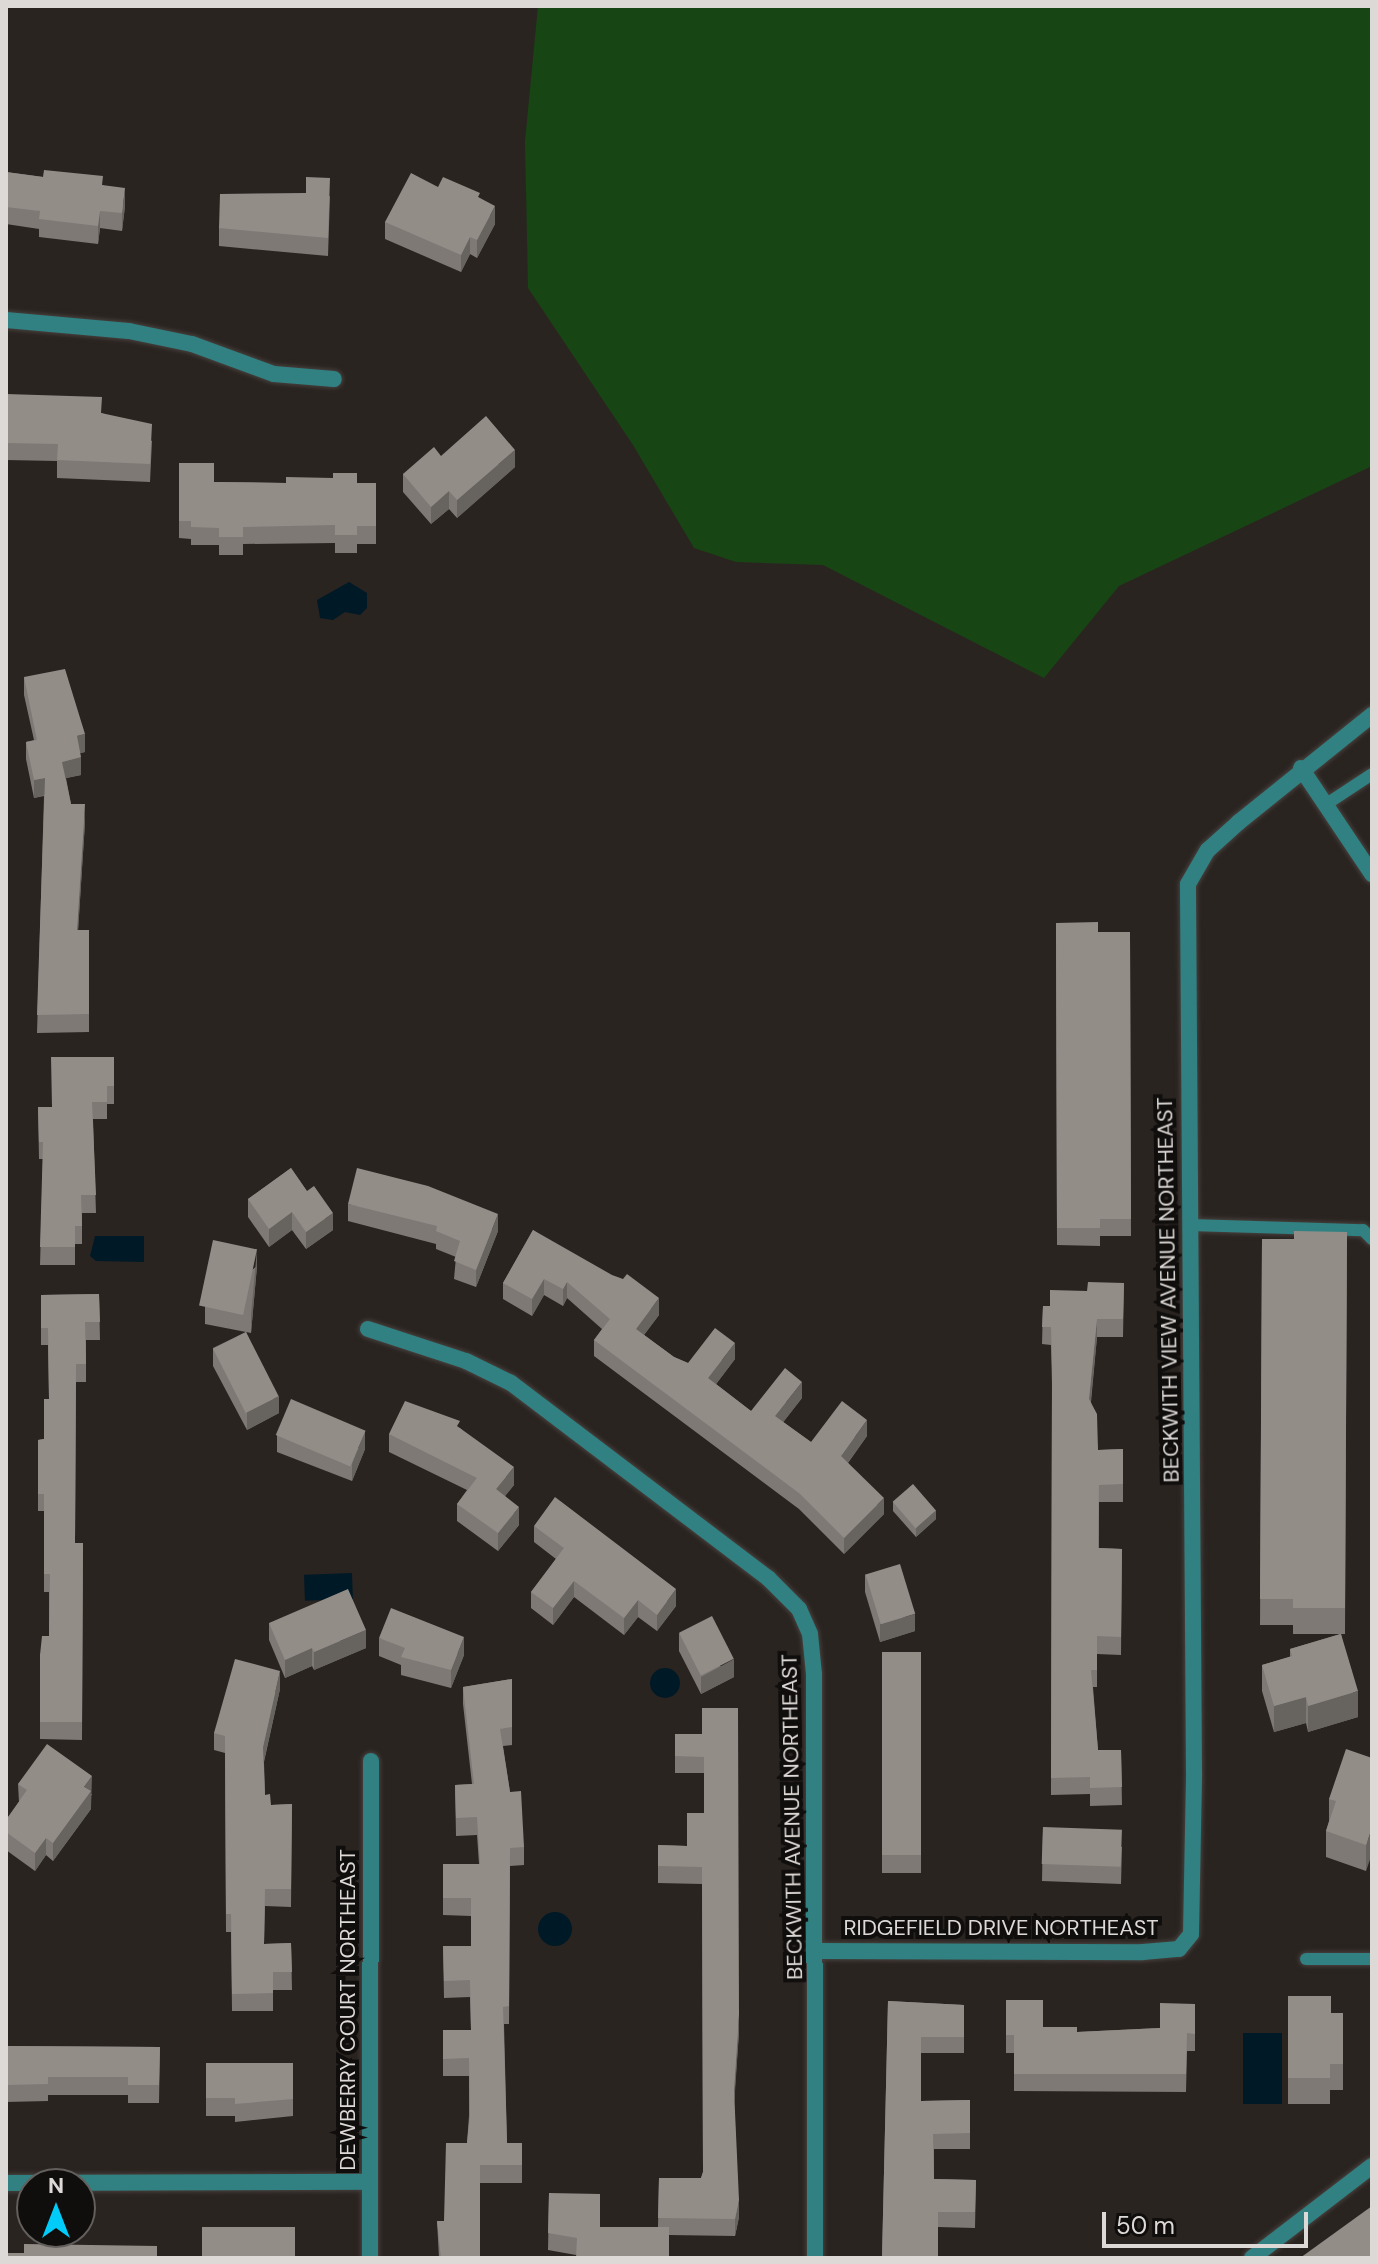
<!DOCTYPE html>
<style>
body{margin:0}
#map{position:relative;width:1378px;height:2264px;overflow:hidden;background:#2a2421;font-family:"DM Sans",sans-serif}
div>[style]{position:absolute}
.green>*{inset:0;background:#184514}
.water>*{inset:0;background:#001926;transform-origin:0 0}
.round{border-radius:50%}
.roads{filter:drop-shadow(0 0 2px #47413e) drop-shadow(0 0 2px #47413e)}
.lane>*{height:12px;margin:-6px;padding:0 6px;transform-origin:6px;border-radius:6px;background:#318182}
.street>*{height:16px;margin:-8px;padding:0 8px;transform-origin:8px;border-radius:8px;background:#318182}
.wall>*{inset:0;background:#7e7975;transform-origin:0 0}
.shaded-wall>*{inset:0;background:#67635f}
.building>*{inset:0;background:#938d88;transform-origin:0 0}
span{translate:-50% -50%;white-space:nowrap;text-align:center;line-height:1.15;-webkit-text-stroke:8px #100e0c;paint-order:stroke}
.street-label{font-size:22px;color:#ddd9d7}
.frame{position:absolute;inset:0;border:8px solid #ddd9d7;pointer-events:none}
.north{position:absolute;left:16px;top:2168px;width:80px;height:80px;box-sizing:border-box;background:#100e0c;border:2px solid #625f5d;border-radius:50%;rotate:0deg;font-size:22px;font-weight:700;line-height:32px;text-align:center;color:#ddd9d7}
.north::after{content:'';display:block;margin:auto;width:28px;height:36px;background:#00cbf9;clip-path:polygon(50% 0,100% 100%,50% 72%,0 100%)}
.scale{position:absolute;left:1102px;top:2212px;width:206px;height:36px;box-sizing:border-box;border:4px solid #ddd9d7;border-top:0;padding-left:10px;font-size:24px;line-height:28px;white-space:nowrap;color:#ddd9d7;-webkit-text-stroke:6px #100e0c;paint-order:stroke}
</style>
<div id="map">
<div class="green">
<div style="clip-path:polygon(538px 6px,1372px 6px,1372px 466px,1119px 586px,1044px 678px,823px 565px,736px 562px,694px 548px,633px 445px,528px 288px,525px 141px)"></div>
</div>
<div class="water">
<div style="clip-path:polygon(349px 582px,367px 593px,367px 608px,360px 615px,345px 612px,333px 620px,320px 618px,317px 600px)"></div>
<div style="clip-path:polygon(95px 1236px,144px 1236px,144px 1262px,96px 1261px,90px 1256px)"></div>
<div style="left:352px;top:1573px;width:26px;height:48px;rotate:88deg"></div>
<div class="round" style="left:650px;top:1668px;width:30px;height:30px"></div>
<div class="round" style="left:538px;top:1912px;width:34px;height:34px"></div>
<div style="left:1243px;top:2033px;width:39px;height:71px"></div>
</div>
<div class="roads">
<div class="lane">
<div style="left:1325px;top:805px;width:56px;rotate:-33.4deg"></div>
<div style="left:1190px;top:1225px;width:173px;rotate:1.7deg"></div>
<div style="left:1363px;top:1230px;width:13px;rotate:45deg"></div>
<div style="left:1306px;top:1959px;width:66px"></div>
</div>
<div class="street">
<div style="left:6px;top:320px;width:123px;rotate:5.1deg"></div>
<div style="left:129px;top:331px;width:64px;rotate:11.7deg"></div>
<div style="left:192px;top:344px;width:87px;rotate:20.1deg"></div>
<div style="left:274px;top:374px;width:60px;rotate:4.8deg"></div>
<div style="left:1301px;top:768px;width:128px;rotate:56.2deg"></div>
<div style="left:368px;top:1329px;width:103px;rotate:18.1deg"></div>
<div style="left:466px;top:1361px;width:50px;rotate:26.1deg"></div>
<div style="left:511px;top:1383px;width:323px;rotate:37.2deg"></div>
<div style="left:768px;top:1578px;width:44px;rotate:45deg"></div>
<div style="left:799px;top:1609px;width:27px;rotate:66deg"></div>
<div style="left:810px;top:1634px;width:40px;rotate:84.3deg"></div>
<div style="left:814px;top:1674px;width:584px;rotate:89.9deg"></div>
<div style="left:816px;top:1951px;width:327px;rotate:0.2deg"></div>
<div style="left:1143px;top:1952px;width:36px;rotate:-5deg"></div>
<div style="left:1179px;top:1949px;width:19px;rotate:-51deg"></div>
<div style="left:1191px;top:1934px;width:161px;rotate:-88.9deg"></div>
<div style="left:1194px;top:1773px;width:889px;rotate:-90.39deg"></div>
<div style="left:1188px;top:884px;width:39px;rotate:-60deg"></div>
<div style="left:1208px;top:850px;width:42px;rotate:-42.1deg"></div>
<div style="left:1239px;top:822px;width:171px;rotate:-38.8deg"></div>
<div style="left:6px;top:2183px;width:363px;rotate:-0.2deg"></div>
<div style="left:370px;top:2258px;width:497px;rotate:-89.9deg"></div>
<div style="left:1252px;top:2258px;width:151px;rotate:-37.5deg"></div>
</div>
</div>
<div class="wall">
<div style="clip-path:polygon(6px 172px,103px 185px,125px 206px,122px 231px,100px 228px,98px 244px,39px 237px,39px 229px,6px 224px)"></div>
<div style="clip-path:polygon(438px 187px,480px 198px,495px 224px,477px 258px,470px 254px,461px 272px,385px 239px,385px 222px)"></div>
<div style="clip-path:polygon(330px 196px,328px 256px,219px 246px,219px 228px)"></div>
<div style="clip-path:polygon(6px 394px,102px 413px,152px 441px,150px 482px,57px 478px,57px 461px,6px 460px)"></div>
<div style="clip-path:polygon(441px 456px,515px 467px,457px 518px,449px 509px,431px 524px,403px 492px,403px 474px)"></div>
<div style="clip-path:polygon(179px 463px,214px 482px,286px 483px,376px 483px,376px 544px,357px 544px,357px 553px,335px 553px,335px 543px,243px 544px,243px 555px,219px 555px,219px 545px,191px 545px,191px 539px,179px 538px)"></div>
<div style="clip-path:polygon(24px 677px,85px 752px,80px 753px,81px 775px,66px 778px,71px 804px,85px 822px,78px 930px,89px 930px,89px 1032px,37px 1033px,44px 796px,34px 798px,26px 759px,26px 742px,34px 740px,24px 695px)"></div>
<div style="clip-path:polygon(1056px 923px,1098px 932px,1130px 932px,1131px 1236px,1100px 1236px,1100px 1246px,1057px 1245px)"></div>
<div style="clip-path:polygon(114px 1057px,114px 1104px,107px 1104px,107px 1119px,93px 1119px,96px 1213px,82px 1213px,82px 1244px,75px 1244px,75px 1265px,40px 1265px,43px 1159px,39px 1159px,38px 1107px,52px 1107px)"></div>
<div style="clip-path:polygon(291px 1168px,333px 1230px,306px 1249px,292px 1230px,269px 1247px,248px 1217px,248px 1199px)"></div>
<div style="clip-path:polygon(348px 1204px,498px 1231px,476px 1287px,454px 1279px,456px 1257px,436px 1249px,436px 1244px,348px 1221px)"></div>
<div style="clip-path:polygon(533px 1230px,659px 1315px,644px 1335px,674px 1357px,688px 1363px,735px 1359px,716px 1384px,751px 1411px,802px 1398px,783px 1422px,811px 1442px,867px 1436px,848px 1463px,884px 1514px,844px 1554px,799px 1509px,594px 1356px,594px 1340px,602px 1329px,567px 1298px,563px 1306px,544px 1295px,532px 1316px,503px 1299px,503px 1283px)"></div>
<div style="clip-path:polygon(1347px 1232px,1345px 1634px,1341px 1634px,1358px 1717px,1308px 1732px,1306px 1723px,1274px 1732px,1262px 1691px,1262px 1665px,1290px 1657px,1290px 1649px,1340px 1634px,1293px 1634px,1293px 1625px,1260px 1625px,1262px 1239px,1294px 1239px)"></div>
<div style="clip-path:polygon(257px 1266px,251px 1333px,246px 1332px,279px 1413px,247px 1430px,213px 1366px,213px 1348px,246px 1332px,205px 1324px,205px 1307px)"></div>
<div style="clip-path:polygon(1124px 1283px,1123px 1337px,1097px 1337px,1091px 1402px,1098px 1450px,1123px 1449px,1123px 1502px,1099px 1502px,1099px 1548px,1122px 1549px,1121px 1655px,1097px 1654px,1097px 1687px,1093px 1687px,1098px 1750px,1121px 1750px,1122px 1805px,1090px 1806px,1090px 1794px,1051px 1795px,1052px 1386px,1051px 1345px,1042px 1344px,1043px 1306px,1050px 1306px,1087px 1291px)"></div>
<div style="clip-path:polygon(99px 1294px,100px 1340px,86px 1340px,86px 1382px,76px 1382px,75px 1543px,83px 1543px,82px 1740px,40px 1739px,40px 1655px,49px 1636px,49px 1592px,44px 1592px,44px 1511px,38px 1511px,38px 1440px,44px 1439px,49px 1399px,48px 1345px,41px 1345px,41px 1295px)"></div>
<div style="clip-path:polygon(460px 1428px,514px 1485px,505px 1496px,519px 1525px,498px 1551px,457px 1521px,457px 1504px,467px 1490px,389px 1452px,389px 1434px)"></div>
<div style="clip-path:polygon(277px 1435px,365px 1449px,352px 1481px,277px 1452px)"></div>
<div style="clip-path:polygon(893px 1502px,936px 1519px,916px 1537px,893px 1511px)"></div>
<div style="clip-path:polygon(534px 1526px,676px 1606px,657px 1631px,638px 1617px,624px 1635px,574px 1597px,553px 1625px,531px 1608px,531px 1592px,556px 1559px,534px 1542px)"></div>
<div style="clip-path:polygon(865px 1574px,915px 1631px,880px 1642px,865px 1592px)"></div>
<div style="clip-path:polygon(269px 1623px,366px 1648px,314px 1670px,312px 1666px,285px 1678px,269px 1640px)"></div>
<div style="clip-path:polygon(679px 1633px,734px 1677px,701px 1694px,679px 1651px)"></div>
<div style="clip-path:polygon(379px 1638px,464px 1655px,451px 1688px,401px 1675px,401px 1665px,379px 1656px)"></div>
<div style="left:882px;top:1652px;width:39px;height:221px"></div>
<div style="clip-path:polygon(512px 1679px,512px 1745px,503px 1746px,510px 1792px,524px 1847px,524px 1865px,510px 1866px,509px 2024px,504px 2024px,507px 2143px,522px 2143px,522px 2183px,480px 2183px,480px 2258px,439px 2258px,437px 2221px,444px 2221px,467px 2143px,469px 2116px,469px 2076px,443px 2076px,443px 2030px,471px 2030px,470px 1997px,444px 1998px,443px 1946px,471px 1946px,471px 1916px,443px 1915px,443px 1864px,479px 1864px,477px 1835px,456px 1836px,455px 1785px,472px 1784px,463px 1704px,463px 1687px)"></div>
<div style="clip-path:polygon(280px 1689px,264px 1762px,265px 1795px,271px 1805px,292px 1804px,291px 1907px,265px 1906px,264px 1944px,291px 1943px,292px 1990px,273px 1990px,273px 2011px,232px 2011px,231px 1932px,226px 1932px,225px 1753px,214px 1750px,214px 1733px)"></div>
<div style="clip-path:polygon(675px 1734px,702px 1734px,739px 2032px,734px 2101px,739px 2217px,735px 2236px,669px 2235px,576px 2255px,548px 2250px,549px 2193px,600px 2227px,658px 2227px,659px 2178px,701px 2178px,703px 2172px,702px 1884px,658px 1883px,658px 1845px,687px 1846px,704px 1813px,704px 1773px,675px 1773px)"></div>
<div style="clip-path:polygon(1372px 1758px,1366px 1871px,1326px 1857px,1326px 1831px,1329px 1821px,1329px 1799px)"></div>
<div style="clip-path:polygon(18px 1784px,92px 1794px,91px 1796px,91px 1809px,53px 1861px,46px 1855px,35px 1871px,6px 1850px,6px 1820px,19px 1802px)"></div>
<div style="clip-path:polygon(1043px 1827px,1122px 1847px,1121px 1884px,1042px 1881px)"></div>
<div style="clip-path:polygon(1288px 1996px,1331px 2013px,1343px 2013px,1343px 2090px,1330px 2090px,1330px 2104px,1288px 2104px)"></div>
<div style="clip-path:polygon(1006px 2000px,1043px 2027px,1077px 2032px,1160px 2028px,1195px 2004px,1195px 2051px,1187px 2051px,1186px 2092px,1014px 2091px,1014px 2053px,1006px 2053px)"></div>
<div style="clip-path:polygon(888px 2001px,964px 2005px,964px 2053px,921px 2053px,921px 2101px,970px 2100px,970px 2149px,934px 2149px,934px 2179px,976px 2180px,975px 2228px,938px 2227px,938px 2256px,882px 2258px)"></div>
<div style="clip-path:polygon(6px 2031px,8px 2046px,160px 2047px,159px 2103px,128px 2103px,128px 2095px,48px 2095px,48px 2101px,6px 2102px)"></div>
<div style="clip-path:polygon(206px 2063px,293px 2063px,293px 2116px,235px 2122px,235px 2116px,206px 2116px)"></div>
</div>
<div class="shaded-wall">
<div style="clip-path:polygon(125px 188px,125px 206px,122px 231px,122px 213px)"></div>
<div style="clip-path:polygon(495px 206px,495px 224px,477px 258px,477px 240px)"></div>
<div style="clip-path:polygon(100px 211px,100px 228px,98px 244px,98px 226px)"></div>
<div style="clip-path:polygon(470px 237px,470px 254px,461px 272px,461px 255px)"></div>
<div style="clip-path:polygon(515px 450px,515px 467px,457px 518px,457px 500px)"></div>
<div style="clip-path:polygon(449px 491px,449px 509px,431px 524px,431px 507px)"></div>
<div style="clip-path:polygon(85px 734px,85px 752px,77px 754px,77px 736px)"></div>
<div style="clip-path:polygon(81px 757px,81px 775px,62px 779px,62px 762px)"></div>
<div style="clip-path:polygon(45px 778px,45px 795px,34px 798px,34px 780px)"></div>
<div style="clip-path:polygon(85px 804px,85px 822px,77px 948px,77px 930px)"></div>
<div style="clip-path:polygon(292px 1212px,292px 1230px,269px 1247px,269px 1229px)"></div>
<div style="clip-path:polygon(333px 1213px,333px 1230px,306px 1249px,306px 1232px)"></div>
<div style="clip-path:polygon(498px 1214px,498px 1231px,476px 1287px,476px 1270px)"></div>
<div style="clip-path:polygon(257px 1249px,257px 1266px,251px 1333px,251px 1315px)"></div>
<div style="clip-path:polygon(544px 1279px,544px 1295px,532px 1316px,532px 1299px)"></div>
<div style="clip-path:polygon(567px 1282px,567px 1298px,563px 1306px,563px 1289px)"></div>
<div style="clip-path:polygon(659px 1298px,659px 1315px,636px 1345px,636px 1329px)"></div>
<div style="clip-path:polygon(1097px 1319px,1097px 1337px,1089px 1417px,1089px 1399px)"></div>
<div style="clip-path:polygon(735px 1343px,735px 1359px,708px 1395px,708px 1378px)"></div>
<div style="clip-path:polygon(802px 1382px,802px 1398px,775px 1433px,775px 1416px)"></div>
<div style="clip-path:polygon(279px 1396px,279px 1413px,247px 1430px,247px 1412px)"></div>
<div style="clip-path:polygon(867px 1420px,867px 1436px,841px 1472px,841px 1456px)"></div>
<div style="clip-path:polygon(365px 1431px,365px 1449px,352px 1481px,352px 1464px)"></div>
<div style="clip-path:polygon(514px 1467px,514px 1485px,496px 1507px,496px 1489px)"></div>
<div style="clip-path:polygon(884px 1498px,884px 1514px,844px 1554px,844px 1538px)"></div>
<div style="clip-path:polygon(519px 1507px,519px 1525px,498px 1551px,498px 1533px)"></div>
<div style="clip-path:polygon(936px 1510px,936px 1519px,916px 1537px,916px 1528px)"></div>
<div style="clip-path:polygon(574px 1581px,574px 1597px,553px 1625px,553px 1608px)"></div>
<div style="clip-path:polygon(676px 1589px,676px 1606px,657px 1631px,657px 1615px)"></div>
<div style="clip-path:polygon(638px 1600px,638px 1617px,624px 1635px,624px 1618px)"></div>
<div style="clip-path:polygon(915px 1614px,915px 1631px,880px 1642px,880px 1624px)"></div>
<div style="clip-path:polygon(366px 1630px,366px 1648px,314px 1670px,314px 1652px)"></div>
<div style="clip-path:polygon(464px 1637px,464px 1655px,451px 1688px,451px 1670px)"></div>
<div style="clip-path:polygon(312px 1648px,312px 1666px,285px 1678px,285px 1660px)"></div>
<div style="clip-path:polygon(734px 1659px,734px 1677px,701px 1694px,701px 1677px)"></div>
<div style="clip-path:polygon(280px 1671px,280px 1689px,263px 1765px,263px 1747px)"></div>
<div style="clip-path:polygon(1358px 1691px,1358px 1717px,1308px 1732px,1308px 1706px)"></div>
<div style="clip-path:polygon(1306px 1697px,1306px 1723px,1274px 1732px,1274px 1706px)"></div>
<div style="clip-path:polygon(92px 1776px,91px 1809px,53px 1861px,53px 1843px,84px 1787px)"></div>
<div style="clip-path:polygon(1372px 1828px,1372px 1854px,1366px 1871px,1366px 1845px)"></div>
<div style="clip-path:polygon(46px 1838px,46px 1855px,35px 1871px,35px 1853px)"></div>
<div style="clip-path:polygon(739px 2015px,739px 2032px,734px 2107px,734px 2090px)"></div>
<div style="clip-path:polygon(739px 2200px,739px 2217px,735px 2236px,735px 2219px)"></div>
</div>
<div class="building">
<div style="clip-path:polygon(44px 170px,103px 176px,102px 185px,125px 188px,122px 213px,100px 211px,98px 226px,39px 219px,40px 211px,6px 207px,6px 172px,43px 177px)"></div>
<div style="clip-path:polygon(411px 173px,438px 187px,443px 177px,480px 193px,478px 197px,495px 206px,477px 240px,470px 237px,461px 255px,385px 222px)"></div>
<div style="clip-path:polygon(306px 177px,330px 178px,328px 238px,219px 228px,220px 194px,306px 193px)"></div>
<div style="clip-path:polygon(6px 394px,102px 397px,101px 413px,152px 424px,150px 464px,57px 460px,58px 444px,6px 443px)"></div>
<div style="clip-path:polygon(486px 416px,515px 450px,457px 500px,449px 491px,431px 507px,403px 474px,434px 447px,441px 456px)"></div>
<div style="clip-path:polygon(179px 463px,214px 463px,214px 482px,286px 483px,286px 477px,333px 478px,333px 473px,357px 473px,357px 483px,376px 483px,376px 526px,357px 526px,357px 535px,335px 535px,335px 525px,243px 527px,243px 537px,219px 537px,219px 528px,191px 527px,191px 521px,179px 521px)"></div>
<div style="clip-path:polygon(65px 669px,85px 734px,77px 736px,81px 757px,62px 762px,71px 804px,85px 804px,77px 930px,89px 930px,89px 1014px,37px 1015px,45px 778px,34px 780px,26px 742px,37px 740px,24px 677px)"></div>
<div style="clip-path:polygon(1098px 922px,1098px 932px,1130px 932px,1131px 1219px,1100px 1219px,1100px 1228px,1057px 1228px,1056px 923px)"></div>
<div style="clip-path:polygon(51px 1057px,114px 1057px,114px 1086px,107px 1086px,107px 1102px,92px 1102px,96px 1195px,81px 1195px,82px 1226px,75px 1226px,75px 1247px,40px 1247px,43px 1142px,39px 1142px,38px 1107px,52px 1107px)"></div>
<div style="clip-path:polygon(291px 1168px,307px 1191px,314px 1186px,333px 1213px,306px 1232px,292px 1212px,269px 1229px,248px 1199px)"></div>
<div style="clip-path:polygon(357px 1168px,428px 1186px,498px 1214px,476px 1270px,454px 1261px,460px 1241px,436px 1231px,437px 1226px,348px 1204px)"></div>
<div style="clip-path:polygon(533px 1230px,612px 1275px,623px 1279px,627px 1274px,659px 1298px,636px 1329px,674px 1357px,688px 1363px,715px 1328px,735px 1343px,708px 1378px,751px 1411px,785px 1368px,802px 1382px,775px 1416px,811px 1442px,842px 1401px,867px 1420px,841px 1456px,884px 1498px,844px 1538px,799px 1493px,594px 1340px,610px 1319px,567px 1282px,563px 1289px,544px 1279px,532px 1299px,503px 1283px)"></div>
<div style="clip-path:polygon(1294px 1231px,1347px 1232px,1345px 1608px,1293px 1608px,1293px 1599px,1260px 1599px,1262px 1239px,1294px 1239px)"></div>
<div style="left:213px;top:1240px;width:45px;height:67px;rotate:12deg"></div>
<div style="clip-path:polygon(1088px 1282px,1124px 1283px,1123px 1319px,1097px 1319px,1089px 1399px,1097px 1414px,1098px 1450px,1123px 1449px,1123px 1484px,1099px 1485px,1098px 1548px,1122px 1549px,1121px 1637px,1097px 1636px,1097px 1670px,1091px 1670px,1098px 1750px,1121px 1750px,1122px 1787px,1090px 1788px,1090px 1777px,1051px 1778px,1052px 1369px,1051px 1327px,1042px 1327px,1043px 1306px,1050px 1306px,1050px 1290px,1087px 1291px)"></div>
<div style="clip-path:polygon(99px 1294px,100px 1322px,85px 1322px,86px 1364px,76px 1364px,75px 1543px,83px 1543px,82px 1722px,40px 1722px,40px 1655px,42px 1636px,49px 1636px,50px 1574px,44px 1574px,44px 1494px,38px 1494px,38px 1440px,44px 1439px,44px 1399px,49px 1399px,48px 1328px,41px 1328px,41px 1295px)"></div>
<div style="left:246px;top:1332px;width:72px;height:37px;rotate:63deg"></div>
<div style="left:291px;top:1399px;width:81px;height:39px;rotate:23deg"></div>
<div style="clip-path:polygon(405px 1401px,460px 1421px,457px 1426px,514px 1467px,496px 1489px,519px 1507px,498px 1533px,457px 1504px,477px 1478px,389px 1434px)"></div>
<div style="left:913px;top:1484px;width:35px;height:27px;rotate:49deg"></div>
<div style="clip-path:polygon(555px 1497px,676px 1589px,657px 1615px,638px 1600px,624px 1618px,574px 1581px,553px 1608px,531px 1592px,564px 1548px,534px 1526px)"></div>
<div style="left:900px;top:1564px;width:52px;height:36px;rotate:73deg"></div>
<div style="clip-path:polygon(348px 1589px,366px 1630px,314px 1652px,312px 1648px,285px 1660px,269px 1623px)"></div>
<div style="clip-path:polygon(391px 1608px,464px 1637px,451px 1670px,401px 1657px,405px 1648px,379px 1638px)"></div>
<div style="left:712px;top:1616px;width:48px;height:37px;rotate:63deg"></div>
<div style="clip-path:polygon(1341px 1634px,1358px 1691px,1308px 1706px,1306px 1697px,1274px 1706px,1262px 1665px,1292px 1656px,1290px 1649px)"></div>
<div style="left:882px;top:1652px;width:39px;height:203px"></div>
<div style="clip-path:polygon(235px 1659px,280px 1671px,263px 1747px,265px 1795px,270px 1794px,271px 1805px,292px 1804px,291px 1889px,265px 1889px,264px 1944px,291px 1943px,292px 1972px,273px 1972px,273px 1993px,232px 1994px,231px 1914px,226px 1914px,225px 1736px,214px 1733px)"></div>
<div style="clip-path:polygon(512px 1679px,512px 1727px,500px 1729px,510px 1792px,521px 1791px,524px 1847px,510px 1848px,509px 2006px,503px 2007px,507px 2143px,522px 2143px,522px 2165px,480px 2165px,480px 2258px,441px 2258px,437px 2221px,444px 2221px,446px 2143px,467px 2143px,470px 2114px,469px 2058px,443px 2059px,443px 2030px,471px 2030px,470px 1980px,444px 1981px,443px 1946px,471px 1946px,471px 1898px,443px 1898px,443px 1864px,480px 1864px,477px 1817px,456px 1818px,455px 1785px,474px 1784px,463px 1687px)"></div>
<div style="clip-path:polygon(702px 1708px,738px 1708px,739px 2015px,734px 2090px,739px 2200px,735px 2219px,658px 2218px,659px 2178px,701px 2178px,703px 2172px,702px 1867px,658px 1866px,658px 1845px,687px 1846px,687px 1813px,704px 1813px,704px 1757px,675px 1756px,675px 1734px,702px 1734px)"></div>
<div style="clip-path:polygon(47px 1744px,92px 1776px,84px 1787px,91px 1791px,53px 1843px,46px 1838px,35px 1853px,6px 1832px,6px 1820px,27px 1790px,18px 1784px)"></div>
<div style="clip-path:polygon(1346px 1749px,1372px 1758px,1372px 1828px,1366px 1845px,1326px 1831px,1336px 1801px,1329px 1799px)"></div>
<div style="left:1043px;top:1827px;width:79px;height:37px;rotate:2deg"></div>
<div style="clip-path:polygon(1288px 1996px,1331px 1996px,1331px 2013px,1343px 2013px,1343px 2064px,1330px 2064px,1330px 2078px,1288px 2078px)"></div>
<div style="clip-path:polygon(1006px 2000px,1043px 2000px,1043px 2027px,1077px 2027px,1077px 2032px,1160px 2028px,1160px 2003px,1195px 2004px,1195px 2034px,1187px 2033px,1186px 2074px,1014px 2074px,1014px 2035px,1006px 2035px)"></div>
<div style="clip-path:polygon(888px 2001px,964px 2005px,964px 2037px,921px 2037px,921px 2101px,970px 2100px,970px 2133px,933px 2134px,934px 2179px,976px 2180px,975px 2212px,938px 2212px,938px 2256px,968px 2256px,968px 2258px,882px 2258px)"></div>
<div style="clip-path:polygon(6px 2031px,8px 2031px,8px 2046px,160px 2047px,159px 2085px,128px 2085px,128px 2077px,48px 2077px,48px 2084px,6px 2085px)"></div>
<div style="clip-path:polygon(206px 2063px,293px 2063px,293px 2099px,235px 2104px,235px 2098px,206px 2098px)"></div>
<div style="clip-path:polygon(549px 2193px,600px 2194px,600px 2227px,669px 2227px,669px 2258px,576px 2258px,577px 2238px,548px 2233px)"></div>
<div style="clip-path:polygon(1372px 2206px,1372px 2258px,1300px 2258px)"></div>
<div style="left:295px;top:2227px;width:31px;height:93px;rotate:90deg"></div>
<div style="clip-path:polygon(24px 2244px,157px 2246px,157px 2258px,6px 2258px,6px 2253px,24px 2253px)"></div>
</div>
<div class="street-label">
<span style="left:1168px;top:1290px;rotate:-91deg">BECKWITH VIEW AVENUE NORTHEAST</span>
<span style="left:792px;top:1817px;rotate:-91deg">BECKWITH AVENUE NORTHEAST</span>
<span style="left:1001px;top:1928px">RIDGEFIELD DRIVE NORTHEAST</span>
<span style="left:348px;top:2010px;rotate:-90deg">DEWBERRY COURT NORTHEAST</span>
</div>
<div class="frame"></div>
<div class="north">N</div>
<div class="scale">50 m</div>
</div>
